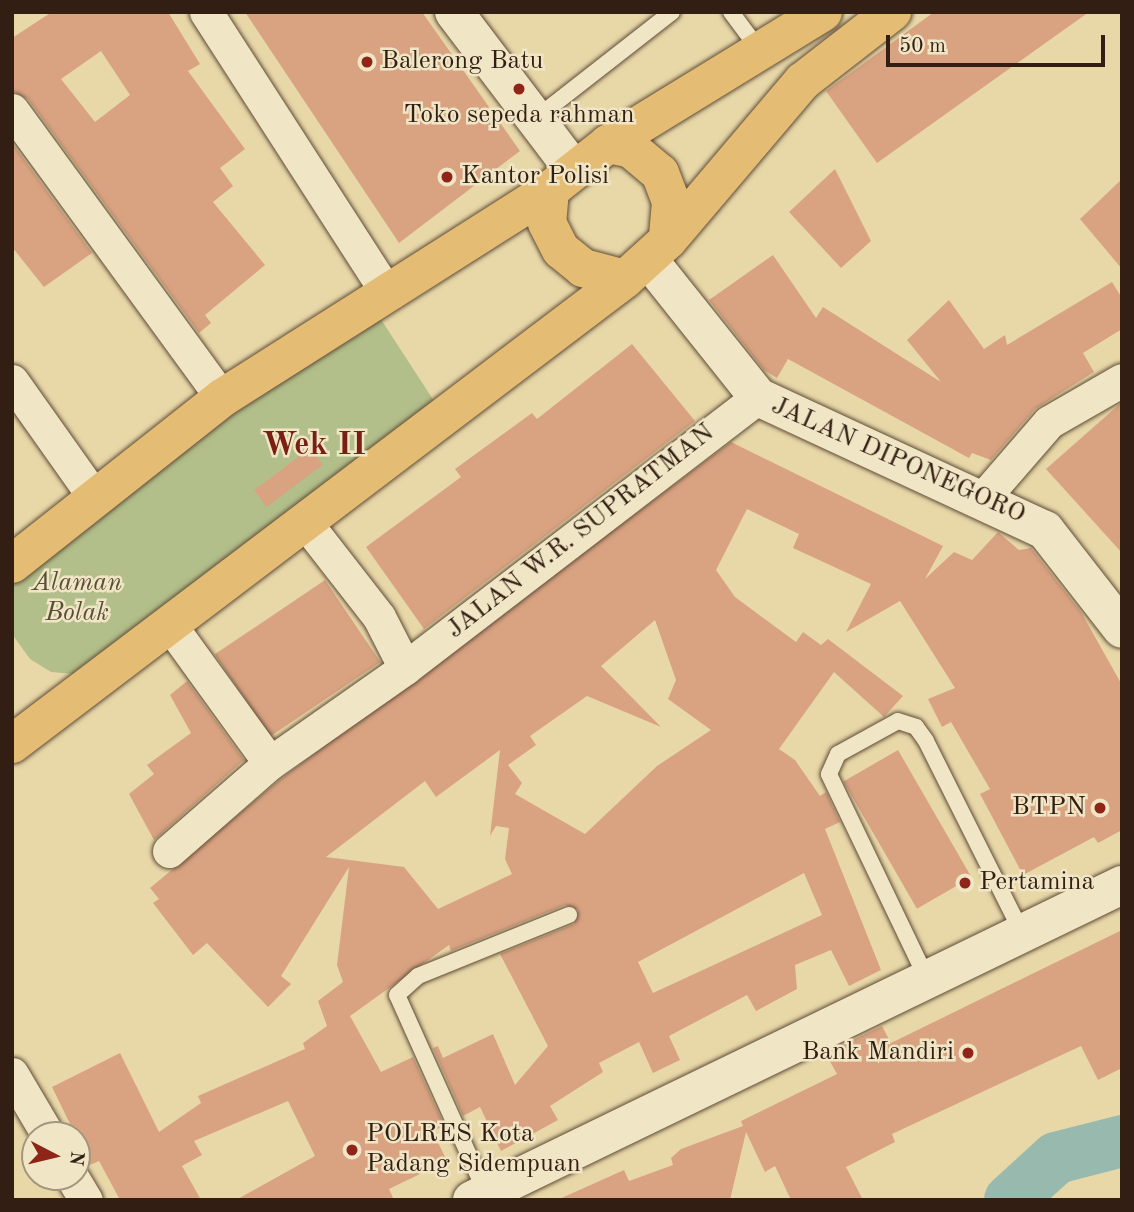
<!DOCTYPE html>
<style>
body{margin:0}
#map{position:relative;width:1134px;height:1212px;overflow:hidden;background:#e8d8a8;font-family:"Old Standard TT",serif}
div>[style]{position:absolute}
.green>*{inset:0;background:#b2bf8a}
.river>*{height:52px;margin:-26px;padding:0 26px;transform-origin:26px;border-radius:26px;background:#98b9ad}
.building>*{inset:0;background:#d9a382;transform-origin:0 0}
.roads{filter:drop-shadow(0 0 2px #604c38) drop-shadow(0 0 2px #604c38)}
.service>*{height:16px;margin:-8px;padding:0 8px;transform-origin:8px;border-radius:8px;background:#f0e6c6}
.minor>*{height:33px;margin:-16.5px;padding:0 16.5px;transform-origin:16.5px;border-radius:16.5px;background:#f0e6c6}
.tertiary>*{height:38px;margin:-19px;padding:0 19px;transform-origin:19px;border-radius:19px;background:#f0e6c6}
.secondary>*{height:38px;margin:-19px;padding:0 19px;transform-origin:19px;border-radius:19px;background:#f0e6c6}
.trunk>*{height:38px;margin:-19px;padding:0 19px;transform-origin:19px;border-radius:19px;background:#e4bc74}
.dots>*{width:19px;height:19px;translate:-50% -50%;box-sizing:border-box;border:4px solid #f0e6c6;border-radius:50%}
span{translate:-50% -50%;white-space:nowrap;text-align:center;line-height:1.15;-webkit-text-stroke:5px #f0e6c6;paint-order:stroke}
.poi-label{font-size:26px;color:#321e13}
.left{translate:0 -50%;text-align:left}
.right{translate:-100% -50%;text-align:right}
.street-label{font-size:26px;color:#321e13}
.park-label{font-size:26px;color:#584e37;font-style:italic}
.district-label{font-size:33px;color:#7a1f14;font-weight:700}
.frame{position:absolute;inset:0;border:14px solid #321e13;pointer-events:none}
.north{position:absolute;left:21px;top:1121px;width:70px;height:70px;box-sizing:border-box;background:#f0e6c6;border:2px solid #a4967e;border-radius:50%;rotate:97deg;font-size:19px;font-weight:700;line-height:28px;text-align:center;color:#321e13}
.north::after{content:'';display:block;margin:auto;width:24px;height:32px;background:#8f2418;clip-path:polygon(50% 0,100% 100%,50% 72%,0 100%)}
.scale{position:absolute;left:886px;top:35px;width:219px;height:32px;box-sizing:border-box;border:4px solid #321e13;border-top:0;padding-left:9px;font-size:21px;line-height:24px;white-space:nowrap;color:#321e13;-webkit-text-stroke:5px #f0e6c6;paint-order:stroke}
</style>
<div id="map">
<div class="green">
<div style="clip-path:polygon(371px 304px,434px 401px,76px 674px,51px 672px,30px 659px,12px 634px,12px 574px)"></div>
</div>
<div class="river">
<div style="left:1010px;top:1200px;width:62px;rotate:-42.4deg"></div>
<div style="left:1056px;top:1158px;width:68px;rotate:-14.4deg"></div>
</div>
<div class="building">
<div style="clip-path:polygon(evenodd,52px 12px,168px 12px,200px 64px,188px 71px,245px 149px,220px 168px,233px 186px,213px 202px,265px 265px,205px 315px,211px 323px,199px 333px,28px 99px,12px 91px,12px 38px,52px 12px,101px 51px,130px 95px,95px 122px,61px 79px,101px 51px)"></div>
<div style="clip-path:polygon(245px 12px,422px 12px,520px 151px,399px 243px)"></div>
<div style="clip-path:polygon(934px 12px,1089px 12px,877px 163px,826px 91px)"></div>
<div style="clip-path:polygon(12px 143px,92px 253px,44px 287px,12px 247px)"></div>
<div style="clip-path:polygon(835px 169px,871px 241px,841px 268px,789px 212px)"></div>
<div style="clip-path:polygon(1122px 179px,1122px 269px,1080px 219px)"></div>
<div style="clip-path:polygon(773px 255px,816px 318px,823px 307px,941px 382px,907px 340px,949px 300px,984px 349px,1005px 335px,1007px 345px,1112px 282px,1122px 298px,1122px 329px,1083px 353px,1094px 372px,1035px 409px,991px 460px,972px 453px,969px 458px,788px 359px,777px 378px,764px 370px,709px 300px)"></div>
<div style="clip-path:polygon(632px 344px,695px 421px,424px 629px,366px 547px,461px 477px,455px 469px,532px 413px,537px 419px)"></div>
<div style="clip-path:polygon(1122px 402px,1122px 553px,1046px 469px)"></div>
<div style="clip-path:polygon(evenodd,731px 442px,943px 546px,925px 579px,954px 552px,972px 560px,998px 532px,1019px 550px,1031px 548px,1081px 612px,1122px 685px,1122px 830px,1098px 843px,1094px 837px,1023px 875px,980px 794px,990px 789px,951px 722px,942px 727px,928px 699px,955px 688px,900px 601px,846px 632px,871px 584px,793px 548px,799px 534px,747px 509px,716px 570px,735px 597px,796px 642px,803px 632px,821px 645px,828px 639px,903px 696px,884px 717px,834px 672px,779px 749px,795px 760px,820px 796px,826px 792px,840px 822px,825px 829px,881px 970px,849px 986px,831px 950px,795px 965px,797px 989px,756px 1011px,747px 995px,669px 1036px,680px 1060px,653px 1073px,639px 1042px,599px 1063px,603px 1072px,550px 1106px,558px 1120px,501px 1151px,480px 1107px,463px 1116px,433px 1048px,438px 1046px,443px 1058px,493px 1034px,515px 1085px,548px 1046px,500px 954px,574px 924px,578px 910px,565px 905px,451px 951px,449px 945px,350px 1016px,381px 1072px,413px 1057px,444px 1125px,433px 1132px,447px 1161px,389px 1189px,394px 1200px,236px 1200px,315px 1156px,288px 1101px,194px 1141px,202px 1155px,182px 1166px,201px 1200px,120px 1200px,99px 1161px,90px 1165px,52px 1087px,120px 1053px,159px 1132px,201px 1103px,198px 1096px,305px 1049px,303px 1043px,327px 1026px,318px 1001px,343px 982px,337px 965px,349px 867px,281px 976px,291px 984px,268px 1007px,207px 943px,193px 955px,153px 903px,159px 899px,150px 888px,282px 778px,731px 442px,655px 620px,676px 680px,668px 699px,711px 730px,657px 766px,585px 834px,515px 794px,522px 783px,508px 765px,536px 745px,530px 736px,587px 696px,661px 727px,601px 666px,655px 620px,731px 442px,500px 750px,490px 836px,496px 826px,509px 828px,505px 859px,512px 874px,438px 909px,404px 867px,326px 857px,425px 781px,436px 797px,500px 750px,731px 442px,804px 873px,822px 915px,653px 993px,638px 962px,804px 873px)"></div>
<div style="left:310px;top:448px;width:21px;height:70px;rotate:53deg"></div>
<div style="left:325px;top:580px;width:99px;height:133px;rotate:56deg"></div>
<div style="clip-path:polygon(187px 681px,244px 760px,154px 840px,129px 794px,154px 774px,147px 765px,191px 733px,170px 695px)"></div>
<div style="left:898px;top:750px;width:147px;height:63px;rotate:60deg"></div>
<div style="clip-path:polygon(1122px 930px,1122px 1068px,1098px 1080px,1081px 1046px,892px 1134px,895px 1142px,846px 1167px,863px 1200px,791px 1200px,775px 1166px,765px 1172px,746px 1132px,730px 1200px,557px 1200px,624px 1170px,629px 1181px,673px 1165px,671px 1158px,681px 1149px,743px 1126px,741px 1121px,837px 1074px,827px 1056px,853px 1040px,882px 1026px,891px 1043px)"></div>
</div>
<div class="roads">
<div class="service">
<div style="left:731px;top:12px;width:49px;rotate:53.4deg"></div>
<div style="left:535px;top:119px;width:174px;rotate:-38deg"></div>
<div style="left:927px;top:979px;width:227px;rotate:-115.6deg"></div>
<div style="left:829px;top:774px;width:22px;rotate:-66deg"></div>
<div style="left:838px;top:754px;width:68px;rotate:-28.8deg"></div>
<div style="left:898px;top:721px;width:19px;rotate:18deg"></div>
<div style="left:916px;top:727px;width:17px;rotate:54deg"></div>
<div style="left:926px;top:741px;width:215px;rotate:63.4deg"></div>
<div style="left:486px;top:1193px;width:217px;rotate:-114.2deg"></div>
<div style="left:397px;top:995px;width:28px;rotate:-42deg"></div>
<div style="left:418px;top:976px;width:163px;rotate:-22deg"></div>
</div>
<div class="minor">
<div style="left:206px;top:12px;width:331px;rotate:57.2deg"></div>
<div style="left:12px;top:110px;width:356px;rotate:53.9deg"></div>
<div style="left:12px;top:381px;width:142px;rotate:54.7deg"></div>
<div style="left:984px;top:497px;width:99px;rotate:-49.1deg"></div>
<div style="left:1049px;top:422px;width:84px;rotate:-29.9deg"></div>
<div style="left:305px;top:522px;width:120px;rotate:52.1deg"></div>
<div style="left:379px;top:617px;width:57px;rotate:63deg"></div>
<div style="left:170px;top:625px;width:170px;rotate:54.1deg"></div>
<div style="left:169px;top:851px;width:134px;rotate:-41.1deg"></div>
<div style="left:270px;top:763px;width:165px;rotate:-35.1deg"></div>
<div style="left:405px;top:668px;width:445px;rotate:-37.5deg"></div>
<div style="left:12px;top:1074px;width:71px;rotate:59.5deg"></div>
<div style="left:72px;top:1177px;width:27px;rotate:59deg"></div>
</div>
<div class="tertiary">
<div style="left:648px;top:259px;width:176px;rotate:51.4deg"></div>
<div style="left:758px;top:397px;width:316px;rotate:24.9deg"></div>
<div style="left:1045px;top:530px;width:125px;rotate:52.1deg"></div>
<div style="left:472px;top:1200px;width:722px;rotate:-25.86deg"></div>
</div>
<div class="secondary">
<div style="left:454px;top:12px;width:198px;rotate:52.8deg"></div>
</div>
<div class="trunk">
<div style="left:608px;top:144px;width:24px;rotate:12deg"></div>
<div style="left:631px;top:149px;width:38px;rotate:40deg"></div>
<div style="left:660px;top:173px;width:31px;rotate:69deg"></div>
<div style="left:671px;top:202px;width:38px;rotate:95deg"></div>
<div style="left:550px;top:190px;width:33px;rotate:95deg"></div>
<div style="left:547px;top:223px;width:30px;rotate:63deg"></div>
<div style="left:561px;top:250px;width:28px;rotate:39deg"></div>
<div style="left:583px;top:268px;width:43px;rotate:14.7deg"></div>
<div style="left:12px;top:564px;width:268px;rotate:-38.3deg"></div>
<div style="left:222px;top:398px;width:388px;rotate:-32.4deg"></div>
<div style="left:550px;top:190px;width:74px;rotate:-38.4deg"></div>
<div style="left:608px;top:144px;width:252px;rotate:-31.5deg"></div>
<div style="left:12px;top:744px;width:769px;rotate:-37.18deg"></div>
<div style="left:625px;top:279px;width:58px;rotate:-42.2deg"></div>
<div style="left:668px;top:240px;width:209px;rotate:-49.7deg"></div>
<div style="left:803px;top:81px;width:113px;rotate:-37.8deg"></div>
</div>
</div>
<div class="dots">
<div style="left:367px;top:62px;background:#8f2418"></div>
<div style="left:519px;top:89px;background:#8f2418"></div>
<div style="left:447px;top:177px;background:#8f2418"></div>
<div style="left:1100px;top:808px;background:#8f2418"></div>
<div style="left:965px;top:883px;background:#8f2418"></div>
<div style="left:968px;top:1053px;background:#8f2418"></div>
<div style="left:352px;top:1150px;background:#8f2418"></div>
</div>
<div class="poi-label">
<span class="left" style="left:381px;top:62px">Balerong Batu</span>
<span style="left:519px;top:116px">Toko sepeda rahman</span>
<span class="left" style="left:461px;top:177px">Kantor Polisi</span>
<span class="right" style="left:1086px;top:808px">BTPN</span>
<span class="left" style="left:979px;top:883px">Pertamina</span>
<span class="right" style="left:954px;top:1053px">Bank Mandiri</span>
<span class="left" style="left:366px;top:1150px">POLRES Kota<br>Padang Sidempuan</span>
</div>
<div class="street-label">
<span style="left:898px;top:461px;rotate:24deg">JALAN DIPONEGORO</span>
<span style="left:581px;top:532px;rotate:-38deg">JALAN W.R. SUPRATMAN</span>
</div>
<div class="park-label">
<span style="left:77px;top:599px">Alaman<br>Bolak</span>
</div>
<div class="district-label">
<span style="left:314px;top:446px">Wek II</span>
</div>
<div class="frame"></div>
<div class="north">N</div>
<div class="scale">50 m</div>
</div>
